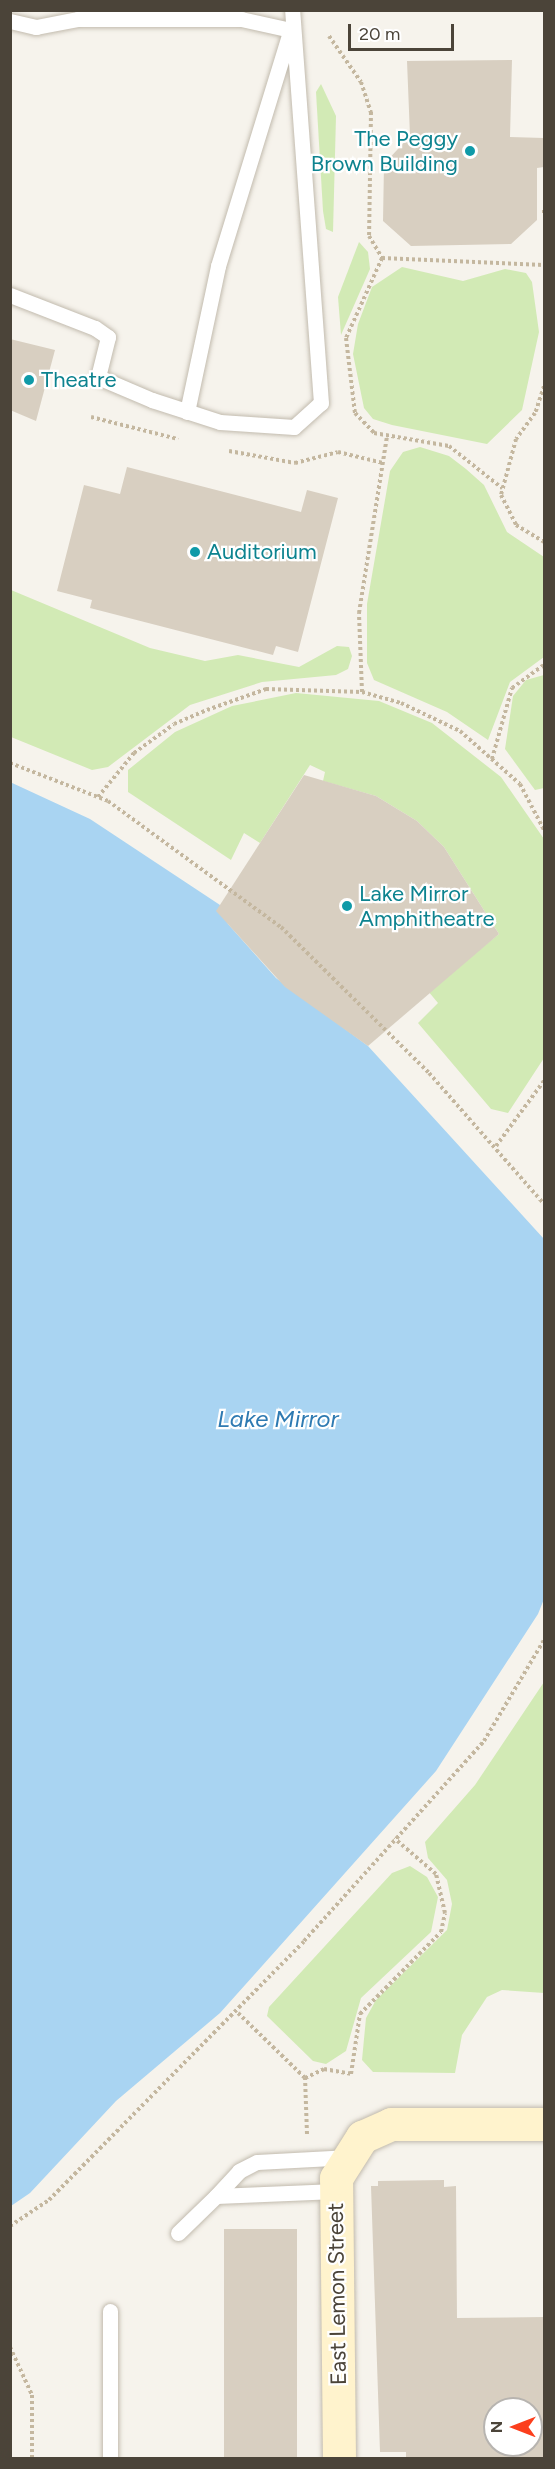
<!DOCTYPE html>
<style>
body{margin:0}
#map{position:relative;width:555px;height:2469px;overflow:hidden;background:#f6f3ec;font-family:Figtree,sans-serif}
div>[style]{position:absolute}
.green>*{inset:0;background:#d2eab5}
.water>*{inset:0;background:#a9d4f2}
.building>*{inset:0;background:#d8cfc1;transform-origin:0 0}
.path>*{height:4px;margin-top:-2px;transform-origin:0;background:repeating-linear-gradient(90deg,#c4b79f 0 3px,transparent 0 6px)}
.roads{filter:drop-shadow(0 0 2px #c2bbae) drop-shadow(0 0 2px #c2bbae)}
.lane>*{height:15px;margin:-7.5px;padding:0 7.5px;transform-origin:7.5px;border-radius:7.5px;background:#fff}
.secondary>*{height:33px;margin:-16.5px;padding:0 16.5px;transform-origin:16.5px;border-radius:16.5px;background:#fff3cd}
.dots>*{width:16px;height:16px;translate:-50% -50%;box-sizing:border-box;border:3px solid #fff;border-radius:50%}
span{translate:-50% -50%;white-space:nowrap;text-align:center;line-height:1.15;-webkit-text-stroke:4.5px #fff;paint-order:stroke}
.culture-label{font-size:22px;color:#0d838f}
.right{translate:-100% -50%;text-align:right}
.left{translate:0 -50%;text-align:left}
.street-label{font-size:22px;color:#4b4439}
.water-label{font-size:24px;color:#2e7ab2;font-style:italic}
.frame{position:absolute;inset:0;border:12px solid #4b4439;pointer-events:none}
.north{position:absolute;left:483px;top:2397px;width:60px;height:60px;box-sizing:border-box;background:#fff;border:2px solid #b7b4b0;border-radius:50%;rotate:270deg;font-size:16px;font-weight:700;line-height:24px;text-align:center;color:#4b4439}
.north::after{content:'';display:block;margin:auto;width:21px;height:27px;background:#fc3f1d;clip-path:polygon(50% 0,100% 100%,50% 72%,0 100%)}
.scale{position:absolute;left:348px;top:24px;width:106px;height:27px;box-sizing:border-box;border:3px solid #4b4439;border-top:0;padding-left:8px;font-size:18px;line-height:21px;white-space:nowrap;color:#4b4439;-webkit-text-stroke:4px #fff;paint-order:stroke}
</style>
<div id="map">
<div class="green">
<div style="clip-path:polygon(321px 84px,336px 116px,333px 232px,326px 229px,323px 211px,316px 92px)"></div>
<div style="clip-path:polygon(359px 242px,368px 252px,370px 269px,341px 335px,338px 297px)"></div>
<div style="clip-path:polygon(402px 267px,463px 281px,505px 269px,526px 273px,532px 282px,539px 332px,522px 410px,487px 444px,392px 425px,373px 419px,364px 408px,353px 354px,358px 324px,372px 287px)"></div>
<div style="clip-path:polygon(420px 447px,449px 456px,466px 469px,484px 485px,507px 532px,544px 557px,544px 657px,510px 682px,488px 740px,447px 712px,374px 680px,367px 663px,367px 604px,390px 471px,403px 452px)"></div>
<div style="clip-path:polygon(11px 590px,150px 648px,205px 661px,238px 655px,299px 667px,337px 646px,349px 647px,352px 656px,348px 669px,336px 675px,262px 682px,190px 705px,108px 767px,92px 770px,11px 737px)"></div>
<div style="clip-path:polygon(544px 675px,544px 788px,535px 790px,505px 749px,513px 696px,526px 680px)"></div>
<div style="clip-path:polygon(296px 693px,379px 701px,432px 723px,501px 777px,544px 839px,544px 1058px,508px 1113px,491px 1109px,418px 1023px,438px 1003px,428px 991px,499px 934px,444px 847px,417px 821px,376px 796px,323px 781px,325px 772px,310px 765px,260px 843px,244px 833px,231px 860px,128px 792px,128px 770px,175px 732px,232px 706px)"></div>
<div style="clip-path:polygon(544px 1682px,544px 1993px,502px 1990px,487px 1997px,462px 2035px,455px 2073px,373px 2072px,362px 2060px,366px 2018px,376px 2000px,447px 1930px,452px 1904px,447px 1880px,428px 1858px,425px 1842px,475px 1785px)"></div>
<div style="clip-path:polygon(410px 1866px,427px 1877px,438px 1897px,431px 1932px,361px 1998px,346px 2051px,326px 2064px,313px 2061px,267px 2016px,269px 2007px,392px 1873px)"></div>
</div>
<div class="water">
<div style="clip-path:polygon(10px 782px,90px 819px,220px 905px,228px 924px,276px 978px,368px 1046px,544px 1239px,544px 1599px,538px 1614px,436px 1771px,220px 2013px,116px 2101px,30px 2193px,11px 2206px)"></div>
</div>
<div class="building">
<div style="clip-path:polygon(512px 60px,510px 137px,544px 138px,544px 167px,537px 168px,537px 220px,511px 244px,411px 246px,383px 221px,384px 164px,410px 136px,407px 61px)"></div>
<div style="clip-path:polygon(10px 339px,55px 350px,36px 421px,10px 410px)"></div>
<div style="clip-path:polygon(127px 467px,301px 512px,307px 490px,338px 498px,298px 652px,276px 646px,273px 655px,90px 608px,92px 600px,57px 591px,84px 485px,120px 494px)"></div>
<div style="clip-path:polygon(304px 775px,376px 796px,417px 821px,444px 847px,499px 934px,368px 1046px,285px 987px,216px 911px)"></div>
<div style="clip-path:polygon(evenodd,444px 2180px,444px 2187px,456px 2186px,457px 2318px,544px 2317px,544px 2458px,406px 2458px,406px 2452px,380px 2452px,371px 2186px,378px 2186px,378px 2181px,444px 2180px,495px 2409px,531px 2409px,531px 2445px,495px 2445px,495px 2409px)"></div>
<div style="left:224px;top:2229px;width:73px;height:229px"></div>
</div>
<div class="path">
<div style="left:329px;top:36px;width:56px;rotate:55.2deg"></div>
<div style="left:361px;top:82px;width:32px;rotate:72deg"></div>
<div style="left:371px;top:112px;width:124px;rotate:90.9deg"></div>
<div style="left:369px;top:236px;width:26px;rotate:59deg"></div>
<div style="left:382px;top:258px;width:162px;rotate:2.5deg"></div>
<div style="left:544px;top:210px;width:4px;rotate:90deg"></div>
<div style="left:382px;top:258px;width:88px;rotate:114.2deg"></div>
<div style="left:346px;top:338px;width:76px;rotate:83.2deg"></div>
<div style="left:355px;top:413px;width:28px;rotate:46deg"></div>
<div style="left:374px;top:433px;width:76px;rotate:9.8deg"></div>
<div style="left:449px;top:446px;width:68px;rotate:38.4deg"></div>
<div style="left:544px;top:386px;width:28px;rotate:108deg"></div>
<div style="left:535px;top:413px;width:32px;rotate:126deg"></div>
<div style="left:516px;top:439px;width:58px;rotate:105deg"></div>
<div style="left:501px;top:495px;width:34px;rotate:63deg"></div>
<div style="left:516px;top:525px;width:33px;rotate:31deg"></div>
<div style="left:91px;top:417px;width:90px;rotate:14.2deg"></div>
<div style="left:229px;top:451px;width:67px;rotate:10.3deg"></div>
<div style="left:295px;top:463px;width:44px;rotate:-14.3deg"></div>
<div style="left:338px;top:452px;width:46px;rotate:13.7deg"></div>
<div style="left:362px;top:692px;width:79px;rotate:-92.2deg"></div>
<div style="left:359px;top:613px;width:179px;rotate:-81deg"></div>
<div style="left:492px;top:759px;width:74px;rotate:-74.3deg"></div>
<div style="left:512px;top:688px;width:39px;rotate:-36deg"></div>
<div style="left:10px;top:763px;width:105px;rotate:21.2deg"></div>
<div style="left:108px;top:801px;width:214px;rotate:36.1deg"></div>
<div style="left:281px;top:927px;width:208px;rotate:44.6deg"></div>
<div style="left:429px;top:1073px;width:174px;rotate:48.7deg"></div>
<div style="left:98px;top:797px;width:57px;rotate:-50.7deg"></div>
<div style="left:134px;top:753px;width:49px;rotate:-35.9deg"></div>
<div style="left:174px;top:724px;width:36px;rotate:-23deg"></div>
<div style="left:207px;top:710px;width:63px;rotate:-19.6deg"></div>
<div style="left:266px;top:689px;width:96px;rotate:1.8deg"></div>
<div style="left:362px;top:692px;width:41px;rotate:15.8deg"></div>
<div style="left:401px;top:703px;width:65px;rotate:25.4deg"></div>
<div style="left:460px;top:731px;width:80px;rotate:41.5deg"></div>
<div style="left:520px;top:784px;width:52px;rotate:62.4deg"></div>
<div style="left:496px;top:1146px;width:81px;rotate:-53.6deg"></div>
<div style="left:238px;top:2013px;width:93px;rotate:44.1deg"></div>
<div style="left:307px;top:2134px;width:56px;rotate:-92deg"></div>
<div style="left:305px;top:2078px;width:21px;rotate:-25deg"></div>
<div style="left:324px;top:2069px;width:27px;rotate:10deg"></div>
<div style="left:351px;top:2074px;width:61px;rotate:-81.5deg"></div>
<div style="left:360px;top:2014px;width:115px;rotate:-45.4deg"></div>
<div style="left:441px;top:1932px;width:19px;rotate:-78deg"></div>
<div style="left:445px;top:1913px;width:40px;rotate:-103deg"></div>
<div style="left:436px;top:1874px;width:55px;rotate:-139.4deg"></div>
<div style="left:10px;top:2226px;width:47px;rotate:-33.7deg"></div>
<div style="left:49px;top:2200px;width:363px;rotate:-45.4deg"></div>
<div style="left:304px;top:1941px;width:269px;rotate:-48deg"></div>
<div style="left:484px;top:1741px;width:117px;rotate:-59.3deg"></div>
<div style="left:10px;top:2347px;width:53px;rotate:65.4deg"></div>
<div style="left:32px;top:2395px;width:63px;rotate:90deg"></div>
</div>
<div class="roads">
<div class="lane">
<div style="left:10px;top:21px;width:27px;rotate:13deg"></div>
<div style="left:36px;top:27px;width:43px;rotate:-10.8deg"></div>
<div style="left:78px;top:19px;width:163px"></div>
<div style="left:241px;top:19px;width:51px;rotate:12.4deg"></div>
<div style="left:10px;top:295px;width:91px;rotate:21.2deg"></div>
<div style="left:95px;top:328px;width:16px;rotate:35deg"></div>
<div style="left:108px;top:337px;width:41px;rotate:104deg"></div>
<div style="left:98px;top:377px;width:59px;rotate:23.1deg"></div>
<div style="left:152px;top:400px;width:71px;rotate:17.9deg"></div>
<div style="left:220px;top:422px;width:74px;rotate:3.9deg"></div>
<div style="left:294px;top:427px;width:36px;rotate:-42deg"></div>
<div style="left:321px;top:403px;width:394px;rotate:-94.2deg"></div>
<div style="left:187px;top:412px;width:149px;rotate:-78deg"></div>
<div style="left:218px;top:266px;width:239px;rotate:-72.9deg"></div>
<div style="left:336px;top:2191px;width:120px;rotate:177.6deg"></div>
<div style="left:216px;top:2196px;width:34px;rotate:-47deg"></div>
<div style="left:239px;top:2171px;width:20px;rotate:-27deg"></div>
<div style="left:257px;top:2162px;width:93px;rotate:-3.1deg"></div>
<div style="left:178px;top:2233px;width:53px;rotate:-44.2deg"></div>
<div style="left:110px;top:2458px;width:147px;rotate:-90deg"></div>
</div>
<div class="secondary">
<div style="left:339px;top:2458px;width:280px;rotate:-90.6deg"></div>
<div style="left:336px;top:2178px;width:49px;rotate:-57.6deg"></div>
<div style="left:362px;top:2137px;width:32px;rotate:-24deg"></div>
<div style="left:391px;top:2124px;width:153px"></div>
</div>
</div>
<div class="dots">
<div style="left:470px;top:151px;background:#0f9aa8"></div>
<div style="left:29px;top:380px;background:#0f9aa8"></div>
<div style="left:195px;top:552px;background:#0f9aa8"></div>
<div style="left:347px;top:906px;background:#0f9aa8"></div>
</div>
<div class="culture-label">
<span class="right" style="left:458px;top:151px">The Peggy<br>Brown Building</span>
<span class="left" style="left:41px;top:380px">Theatre</span>
<span class="left" style="left:207px;top:552px">Auditorium</span>
<span class="left" style="left:359px;top:906px">Lake Mirror<br>Amphitheatre</span>
</div>
<div class="street-label">
<span style="left:337px;top:2294px;rotate:-91deg">East Lemon Street</span>
</div>
<div class="water-label">
<span style="left:278px;top:1419px">Lake Mirror</span>
</div>
<div class="frame"></div>
<div class="north">N</div>
<div class="scale">20 m</div>
</div>
